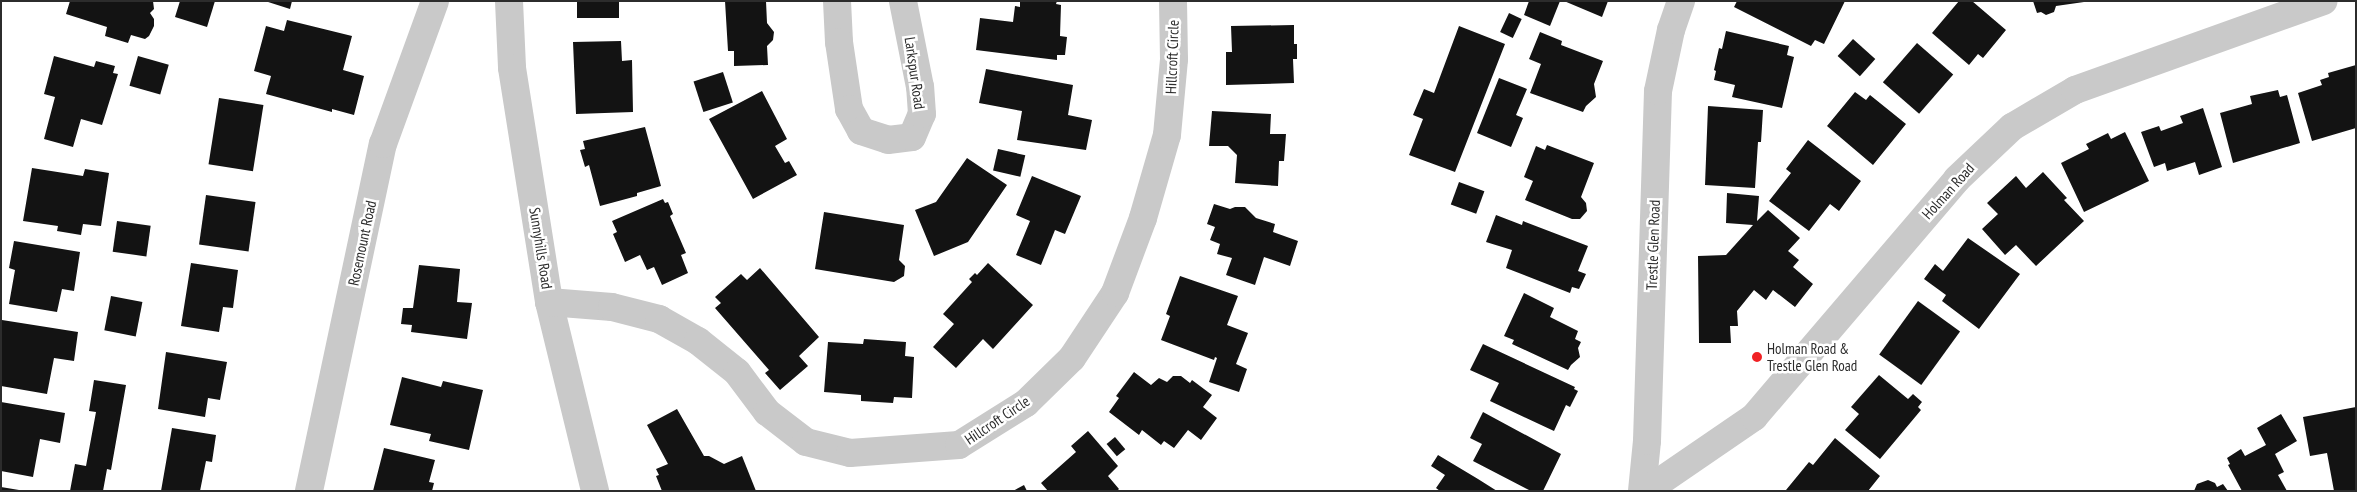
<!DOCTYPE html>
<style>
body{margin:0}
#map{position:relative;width:2357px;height:492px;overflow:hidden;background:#fff;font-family:"PT Sans Narrow",sans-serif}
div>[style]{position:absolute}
.building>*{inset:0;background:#131313;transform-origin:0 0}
.minor>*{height:28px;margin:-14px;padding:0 14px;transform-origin:14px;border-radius:14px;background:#c9c9c9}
.dots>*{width:14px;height:14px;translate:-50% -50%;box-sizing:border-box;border:2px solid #fff;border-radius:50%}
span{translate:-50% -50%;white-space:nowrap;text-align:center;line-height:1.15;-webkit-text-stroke:5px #fff;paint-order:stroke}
.street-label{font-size:15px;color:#2c2c2c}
.poi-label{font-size:15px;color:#2c2c2c}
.left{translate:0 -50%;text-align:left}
.frame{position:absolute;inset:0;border:2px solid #2c2c2c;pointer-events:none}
</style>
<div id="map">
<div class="building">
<div style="clip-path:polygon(70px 1px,153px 1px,154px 9px,150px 13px,154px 19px,154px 26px,149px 36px,145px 39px,131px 35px,128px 43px,105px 36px,107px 27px,66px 14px)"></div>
<div style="clip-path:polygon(180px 1px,215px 1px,207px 27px,175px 17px)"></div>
<div style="clip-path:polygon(265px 1px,292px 1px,290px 9px)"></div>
<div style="left:577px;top:1px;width:42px;height:17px"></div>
<div style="clip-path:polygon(725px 1px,766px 1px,767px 23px,774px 32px,773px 40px,767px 46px,768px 65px,734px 66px,734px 51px,728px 51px)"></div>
<div style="clip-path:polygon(1020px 1px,1057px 1px,1056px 4px,1061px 5px,1060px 36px,1067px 37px,1065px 55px,1057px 55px,1057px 60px,976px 50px,980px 18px,1013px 22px,1015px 6px,1020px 7px)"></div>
<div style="clip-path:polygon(1529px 1px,1560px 1px,1550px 26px,1524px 15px)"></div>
<div style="clip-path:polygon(1564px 1px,1608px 1px,1602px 17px)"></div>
<div style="clip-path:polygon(1737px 1px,1845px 1px,1824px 44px,1815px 40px,1811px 46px,1734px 7px)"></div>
<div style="clip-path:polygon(1959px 1px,1972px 1px,2006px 30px,1983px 58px,1978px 54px,1969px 65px,1932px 33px)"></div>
<div style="clip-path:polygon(2033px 1px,2084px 1px,2084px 2px,2056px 6px,2054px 12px,2046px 15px,2041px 12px,2037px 13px)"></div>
<div style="left:1509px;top:13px;width:14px;height:21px;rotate:25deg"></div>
<div style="clip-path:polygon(287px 20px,352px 36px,343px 70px,364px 76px,354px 115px,332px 109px,332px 112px,266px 94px,271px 76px,254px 71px,266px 26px,284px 31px)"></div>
<div style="clip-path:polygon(1294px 25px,1294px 44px,1297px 44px,1297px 59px,1293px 59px,1294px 83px,1226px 85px,1226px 52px,1232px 52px,1231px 26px)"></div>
<div style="clip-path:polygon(1459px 26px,1505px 44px,1455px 172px,1409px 155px,1423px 119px,1413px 115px,1424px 89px,1434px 93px)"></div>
<div style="clip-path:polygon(1726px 31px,1789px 46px,1787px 55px,1794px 57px,1782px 108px,1732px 97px,1735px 85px,1714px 80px,1716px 71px,1714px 70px,1719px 48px,1722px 49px)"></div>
<div style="clip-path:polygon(1540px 32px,1562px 41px,1561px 45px,1603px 61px,1594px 84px,1596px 97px,1586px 106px,1583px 112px,1530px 93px,1541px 64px,1529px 59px)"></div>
<div style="left:1853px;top:39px;width:30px;height:23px;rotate:42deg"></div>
<div style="clip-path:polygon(621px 41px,622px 61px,632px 60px,633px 112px,576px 114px,573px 42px)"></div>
<div style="left:1917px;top:43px;width:48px;height:52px;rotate:41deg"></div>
<div style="clip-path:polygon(54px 56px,94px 67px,96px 61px,115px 66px,113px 73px,118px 74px,102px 125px,81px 119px,73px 147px,44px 139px,55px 97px,44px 94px)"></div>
<div style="left:138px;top:56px;width:32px;height:31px;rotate:16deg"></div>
<div style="clip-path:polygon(2356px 65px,2356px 128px,2312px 141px,2298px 93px,2322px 85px,2320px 80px,2329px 77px,2328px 73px)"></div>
<div style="clip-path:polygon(986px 69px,1073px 85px,1068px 115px,1092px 120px,1086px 150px,1017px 140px,1022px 111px,979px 103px)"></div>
<div style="left:723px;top:72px;width:32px;height:31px;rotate:72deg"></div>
<div style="clip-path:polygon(1499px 78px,1527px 89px,1516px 115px,1523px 118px,1511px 147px,1477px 133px)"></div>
<div style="clip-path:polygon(2278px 90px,2280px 97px,2287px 95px,2300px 143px,2233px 163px,2220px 113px,2252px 104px,2250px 96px)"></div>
<div style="clip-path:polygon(762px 91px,787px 139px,775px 146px,785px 163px,789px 161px,797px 175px,753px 199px,709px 119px)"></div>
<div style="clip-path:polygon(1855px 92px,1866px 100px,1870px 95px,1906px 124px,1873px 165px,1827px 126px)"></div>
<div style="left:219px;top:98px;width:45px;height:67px;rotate:9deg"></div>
<div style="clip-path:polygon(1708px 106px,1763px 110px,1761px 142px,1758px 142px,1755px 188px,1705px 185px)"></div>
<div style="clip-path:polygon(2203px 108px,2222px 167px,2199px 175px,2195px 162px,2167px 171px,2165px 163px,2154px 167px,2141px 132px,2159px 126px,2161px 131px,2183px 123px,2180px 116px)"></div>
<div style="clip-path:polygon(1212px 111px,1271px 114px,1270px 134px,1286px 134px,1284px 161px,1279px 161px,1278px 186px,1235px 183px,1237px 155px,1228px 146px,1209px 146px)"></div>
<div style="clip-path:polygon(645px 127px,661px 186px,637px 193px,637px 196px,600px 206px,589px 165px,585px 167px,580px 150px,585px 149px,583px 141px)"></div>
<div style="clip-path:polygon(2125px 132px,2149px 181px,2084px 212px,2061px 163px,2089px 149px,2086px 144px,2108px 133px,2111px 139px)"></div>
<div style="clip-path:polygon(1808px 140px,1861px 181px,1839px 211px,1830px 204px,1809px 231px,1769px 201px,1791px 173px,1786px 169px)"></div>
<div style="clip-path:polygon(1547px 145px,1594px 163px,1581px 197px,1586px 203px,1587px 211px,1580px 219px,1572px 219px,1525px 200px,1533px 181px,1524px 177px,1536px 146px,1545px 150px)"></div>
<div style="left:998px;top:149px;width:28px;height:22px;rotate:13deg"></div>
<div style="clip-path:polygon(967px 158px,1007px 185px,968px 242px,934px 256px,915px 210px,936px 202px)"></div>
<div style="clip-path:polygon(32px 168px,83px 176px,85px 169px,109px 173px,101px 226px,83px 224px,81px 235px,57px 231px,58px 226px,23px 221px)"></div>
<div style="clip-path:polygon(2043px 172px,2067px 198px,2064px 200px,2084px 221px,2036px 266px,2016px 245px,2005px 255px,1982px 229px,1998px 214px,1987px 203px,2016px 176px,2026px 188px)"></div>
<div style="clip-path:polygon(1032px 176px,1081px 196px,1065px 234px,1055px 230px,1041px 265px,1016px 255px,1030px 221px,1016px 215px)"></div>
<div style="left:1459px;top:182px;width:27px;height:24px;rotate:20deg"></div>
<div style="clip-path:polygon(1727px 193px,1759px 196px,1757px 221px,1768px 210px,1800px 238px,1788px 251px,1799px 260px,1793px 267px,1813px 284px,1795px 307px,1773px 290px,1766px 300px,1754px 290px,1737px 311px,1738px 326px,1730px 326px,1731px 343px,1699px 343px,1698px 256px,1726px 255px,1753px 225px,1726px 223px)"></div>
<div style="left:206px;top:195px;width:50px;height:50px;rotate:8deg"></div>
<div style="clip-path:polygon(663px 199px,665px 203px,668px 202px,673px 214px,670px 216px,686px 253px,681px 255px,688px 273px,662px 285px,654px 267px,647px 270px,640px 255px,625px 262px,613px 234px,617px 232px,612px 221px)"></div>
<div style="clip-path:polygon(1214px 204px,1230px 209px,1235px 207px,1245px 207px,1256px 218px,1275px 224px,1273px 232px,1298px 241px,1290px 266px,1264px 257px,1255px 285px,1226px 275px,1232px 258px,1217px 254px,1220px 244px,1210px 240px,1215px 227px,1207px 224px)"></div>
<div style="clip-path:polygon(824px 212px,904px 225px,899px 260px,905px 266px,904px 276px,894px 282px,815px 269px)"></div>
<div style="clip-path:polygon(1496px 215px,1522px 225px,1523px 221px,1588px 246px,1578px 271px,1586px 274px,1579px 289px,1572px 287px,1570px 293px,1506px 268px,1512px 250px,1486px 242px)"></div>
<div style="left:117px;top:221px;width:34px;height:31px;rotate:8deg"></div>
<div style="clip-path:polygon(1968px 238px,2020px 274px,1979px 329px,1942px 301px,1946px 295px,1924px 279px,1935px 264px,1943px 271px)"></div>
<div style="clip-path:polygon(14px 241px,80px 252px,74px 291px,62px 289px,57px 312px,9px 304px,15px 270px,9px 268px)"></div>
<div style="clip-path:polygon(191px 263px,238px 270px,233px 308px,223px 307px,219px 332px,181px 326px)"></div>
<div style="clip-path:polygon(988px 263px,1033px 305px,993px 349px,983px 339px,956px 368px,933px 347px,954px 324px,943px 314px,972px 282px,969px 279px,975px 273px,977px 275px)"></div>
<div style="clip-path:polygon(419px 265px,460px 269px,457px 302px,472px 303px,467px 339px,411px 332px,412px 325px,401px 324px,403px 308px,413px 308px)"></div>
<div style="clip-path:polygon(760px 268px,819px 337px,799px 356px,808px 366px,780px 390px,765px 373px,769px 370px,715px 308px,721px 303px,715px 297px,741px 274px,747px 280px)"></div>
<div style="clip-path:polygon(1180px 276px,1238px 296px,1227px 325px,1248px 333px,1236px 364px,1247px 369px,1239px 392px,1209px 382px,1217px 358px,1215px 357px,1214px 360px,1161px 340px,1170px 316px,1166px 314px)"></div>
<div style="clip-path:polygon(1524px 293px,1554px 308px,1550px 317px,1578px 331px,1575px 339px,1581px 342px,1578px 348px,1580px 357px,1571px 365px,1568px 370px,1512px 344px,1514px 340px,1504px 336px)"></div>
<div style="left:111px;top:296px;width:32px;height:35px;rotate:11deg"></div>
<div style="left:1918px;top:301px;width:52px;height:66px;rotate:36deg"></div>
<div style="clip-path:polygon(2px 320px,78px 332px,74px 361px,54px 358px,47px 394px,1px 386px)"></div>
<div style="clip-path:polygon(864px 339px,906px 342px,905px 356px,914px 357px,912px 398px,894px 397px,893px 403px,861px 401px,861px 395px,824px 392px,828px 342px,863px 344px)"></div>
<div style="clip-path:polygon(1483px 344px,1575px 387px,1574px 389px,1578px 391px,1570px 407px,1566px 405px,1554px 431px,1490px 401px,1499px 383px,1470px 370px)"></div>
<div style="clip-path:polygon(166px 352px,227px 362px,220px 400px,208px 398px,205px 417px,158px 409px)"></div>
<div style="clip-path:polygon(1134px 372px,1151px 385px,1159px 378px,1167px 382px,1173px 376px,1181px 376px,1190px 383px,1192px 380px,1212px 395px,1203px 407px,1217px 418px,1201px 440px,1188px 430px,1174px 448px,1164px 441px,1161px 445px,1142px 430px,1139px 435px,1109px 412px,1119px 398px,1116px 396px)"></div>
<div style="clip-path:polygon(1879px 375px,1908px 399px,1913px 394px,1922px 402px,1918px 407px,1921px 410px,1880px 459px,1845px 430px,1859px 414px,1851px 407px)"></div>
<div style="clip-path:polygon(402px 377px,441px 387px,443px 381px,483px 390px,469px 450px,429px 441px,431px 434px,390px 425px)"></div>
<div style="clip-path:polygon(94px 380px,126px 385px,111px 470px,107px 469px,103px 491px,70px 491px,75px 464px,86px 466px,96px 412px,89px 411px)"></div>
<div style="clip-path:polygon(1px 402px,65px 413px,60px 443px,40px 439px,33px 477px,1px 471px)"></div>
<div style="clip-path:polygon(2356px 407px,2356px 491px,2334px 491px,2327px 453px,2310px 456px,2303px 417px)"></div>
<div style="clip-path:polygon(677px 409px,704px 456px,709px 456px,724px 464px,742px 456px,756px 491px,662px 491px,656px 476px,659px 475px,656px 469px,668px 464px,647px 425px)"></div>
<div style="clip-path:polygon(1483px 412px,1561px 454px,1543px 491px,1531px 491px,1473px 461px,1482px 444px,1470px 438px)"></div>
<div style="clip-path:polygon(2281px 414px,2297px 441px,2275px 454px,2284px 472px,2278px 475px,2287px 491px,2242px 491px,2228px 465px,2230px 464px,2227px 458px,2241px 449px,2245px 456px,2266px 445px,2257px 428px)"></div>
<div style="clip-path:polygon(172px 428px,216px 435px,212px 462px,206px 461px,200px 491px,161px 491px)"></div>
<div style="clip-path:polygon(1088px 431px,1118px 466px,1108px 476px,1119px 489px,1117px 491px,1048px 491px,1041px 483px,1076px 452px,1071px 446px)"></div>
<div style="left:1115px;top:437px;width:16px;height:11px;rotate:50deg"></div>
<div style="clip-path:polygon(1835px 438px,1880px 476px,1868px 491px,1786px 490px,1809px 462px,1813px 465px)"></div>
<div style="clip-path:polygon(384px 448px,435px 460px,429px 482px,434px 483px,432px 491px,373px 491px)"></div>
<div style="clip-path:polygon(1438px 455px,1478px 479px,1497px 491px,1440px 491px,1436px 488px,1445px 475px,1431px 466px)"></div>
<div style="clip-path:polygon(2208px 480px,2215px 483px,2217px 487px,2223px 484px,2228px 491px,2194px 491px,2197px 484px)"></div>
<div style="clip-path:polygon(1024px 485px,1027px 491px,1013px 491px)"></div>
<div style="clip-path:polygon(1px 487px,19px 490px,19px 491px,1px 491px)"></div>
</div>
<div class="minor">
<div style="left:509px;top:1px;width:67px;rotate:87.4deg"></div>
<div style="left:512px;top:68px;width:237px;rotate:81deg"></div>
<div style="left:549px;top:302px;width:195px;rotate:76.3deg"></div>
<div style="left:837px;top:1px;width:41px;rotate:87.2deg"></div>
<div style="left:839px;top:42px;width:68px;rotate:81.5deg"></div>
<div style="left:849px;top:109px;width:25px;rotate:61deg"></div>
<div style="left:861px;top:131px;width:28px;rotate:18deg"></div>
<div style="left:888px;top:140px;width:24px;rotate:-7deg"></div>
<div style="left:912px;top:137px;width:25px;rotate:-67deg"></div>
<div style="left:922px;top:114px;width:27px;rotate:-94deg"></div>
<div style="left:920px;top:87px;width:88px;rotate:-101.2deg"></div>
<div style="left:549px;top:302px;width:63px;rotate:4.5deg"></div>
<div style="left:612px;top:307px;width:49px;rotate:14.3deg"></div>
<div style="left:659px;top:319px;width:45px;rotate:29.4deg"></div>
<div style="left:698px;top:341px;width:50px;rotate:38.5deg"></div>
<div style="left:737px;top:372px;width:50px;rotate:53.1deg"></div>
<div style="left:767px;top:412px;width:49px;rotate:37.6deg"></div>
<div style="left:806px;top:442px;width:45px;rotate:14deg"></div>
<div style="left:850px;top:453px;width:109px;rotate:-4.2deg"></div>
<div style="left:959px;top:445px;width:79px;rotate:-32.1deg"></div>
<div style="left:1026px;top:403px;width:64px;rotate:-44.4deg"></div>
<div style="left:1072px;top:358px;width:78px;rotate:-56.5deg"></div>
<div style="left:1115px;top:293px;width:80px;rotate:-69.5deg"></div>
<div style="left:1143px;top:218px;width:86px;rotate:-73.9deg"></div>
<div style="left:1167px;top:135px;width:76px;rotate:-84.7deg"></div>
<div style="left:1174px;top:59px;width:58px;rotate:-91deg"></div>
<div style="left:309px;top:491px;width:355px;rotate:-78deg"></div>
<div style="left:383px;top:144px;width:152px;rotate:-70deg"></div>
<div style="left:1642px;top:491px;width:50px;rotate:-84.3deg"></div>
<div style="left:1647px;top:441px;width:350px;rotate:-88.2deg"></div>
<div style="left:1658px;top:91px;width:62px;rotate:-78deg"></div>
<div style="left:1671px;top:30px;width:31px;rotate:-71deg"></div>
<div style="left:1646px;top:491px;width:131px;rotate:-34.4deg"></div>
<div style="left:1754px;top:417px;width:313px;rotate:-49.5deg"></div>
<div style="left:1957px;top:179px;width:76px;rotate:-43.4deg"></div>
<div style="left:2012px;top:127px;width:73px;rotate:-30.4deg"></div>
<div style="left:2075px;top:90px;width:264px;rotate:-19.7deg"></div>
</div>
<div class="dots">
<div style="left:1757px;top:357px;background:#f02124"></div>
</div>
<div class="street-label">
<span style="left:1172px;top:57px;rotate:-88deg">Hillcroft Circle</span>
<span style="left:915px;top:73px;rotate:82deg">Larkspur Road</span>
<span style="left:1948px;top:191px;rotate:-48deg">Holman Road</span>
<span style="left:362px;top:243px;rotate:-78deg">Rosemount Road</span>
<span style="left:1653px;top:245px;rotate:-88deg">Trestle Glen Road</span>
<span style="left:541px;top:248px;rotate:81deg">Sunnyhills Road</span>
<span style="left:997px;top:420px;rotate:-34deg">Hillcroft Circle</span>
</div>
<div class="poi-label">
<span class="left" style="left:1767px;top:357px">Holman Road &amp;<br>Trestle Glen Road</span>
</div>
<div class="frame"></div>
</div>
